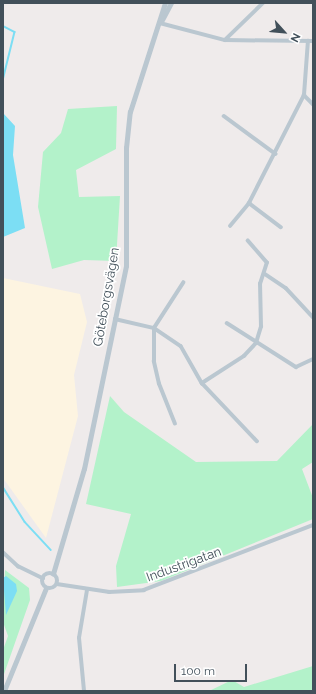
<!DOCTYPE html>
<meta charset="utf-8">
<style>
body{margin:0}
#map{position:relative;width:316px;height:694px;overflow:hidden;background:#efebeb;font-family:Raleway,sans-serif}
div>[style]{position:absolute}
.commercial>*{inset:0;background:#fdf4e1}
.green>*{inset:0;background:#b3f2ca}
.water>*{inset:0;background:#7cdef4}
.stream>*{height:1.5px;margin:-0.75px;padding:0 0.75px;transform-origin:0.75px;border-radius:0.75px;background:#7cdef4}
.minor>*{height:3.5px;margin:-1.75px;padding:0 1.75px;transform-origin:1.75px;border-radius:1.75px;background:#bac7d0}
.tertiary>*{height:4.5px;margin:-2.25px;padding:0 2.25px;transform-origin:2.25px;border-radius:2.25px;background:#bac7d0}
.tertiary>.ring{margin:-2.25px;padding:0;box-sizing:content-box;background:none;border:4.5px solid #bac7d0;border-radius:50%}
span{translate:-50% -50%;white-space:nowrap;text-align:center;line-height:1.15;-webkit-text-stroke:3.5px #fff;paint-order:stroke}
.street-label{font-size:13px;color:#42505a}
.frame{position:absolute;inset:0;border:4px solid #42505a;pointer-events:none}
.north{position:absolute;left:264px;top:12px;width:40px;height:40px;-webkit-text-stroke:3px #fff;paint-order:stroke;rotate:117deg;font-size:11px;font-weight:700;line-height:16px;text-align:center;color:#42505a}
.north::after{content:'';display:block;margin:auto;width:14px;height:18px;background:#42505a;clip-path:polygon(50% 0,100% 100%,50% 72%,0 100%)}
.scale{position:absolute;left:174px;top:664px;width:73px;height:18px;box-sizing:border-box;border:2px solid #42505a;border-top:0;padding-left:5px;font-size:12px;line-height:14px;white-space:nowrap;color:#42505a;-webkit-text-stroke:3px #fff;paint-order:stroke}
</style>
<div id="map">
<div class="commercial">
<div style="clip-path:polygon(3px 278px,80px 294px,87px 322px,74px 375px,78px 416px,46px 538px,3px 478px)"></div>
</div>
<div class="green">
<div style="clip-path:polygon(117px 106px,116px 149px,76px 170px,79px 197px,120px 196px,116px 261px,84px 260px,52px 269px,38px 207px,43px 152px,61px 133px,68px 109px)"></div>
<div style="clip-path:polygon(110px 396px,124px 412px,196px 462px,277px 461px,313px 424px,313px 462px,302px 469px,313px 498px,313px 519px,161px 581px,117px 587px,116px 566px,131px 514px,86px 504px)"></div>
<div style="clip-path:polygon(5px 570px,29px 588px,30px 600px,3px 677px,3px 650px,8px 636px,3px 622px)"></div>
<div style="clip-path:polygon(313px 666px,313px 691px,209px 691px,232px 680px,244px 687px)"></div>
</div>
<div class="water">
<div style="clip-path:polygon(3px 113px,15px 126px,13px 155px,25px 228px,3px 237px)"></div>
<div style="clip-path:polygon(6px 576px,16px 584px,17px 591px,6px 615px,3px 578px)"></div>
</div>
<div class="stream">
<div style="left:3px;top:26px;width:13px;rotate:27deg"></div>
<div style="left:15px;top:32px;width:50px;rotate:103.8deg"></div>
<div style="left:3px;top:487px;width:41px;rotate:57.8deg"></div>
<div style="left:25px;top:522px;width:38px;rotate:47deg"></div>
</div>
<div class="minor">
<div style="left:160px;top:23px;width:67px;rotate:14.7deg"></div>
<div style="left:225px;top:40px;width:88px;rotate:0.7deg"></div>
<div style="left:225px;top:40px;width:53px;rotate:-44.2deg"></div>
<div style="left:304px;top:95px;width:13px;rotate:45deg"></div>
<div style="left:224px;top:116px;width:64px;rotate:36.2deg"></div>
<div style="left:249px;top:203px;width:40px;rotate:37deg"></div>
<div style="left:230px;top:226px;width:30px;rotate:-50deg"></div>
<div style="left:249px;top:203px;width:121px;rotate:-63deg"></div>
<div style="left:304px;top:95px;width:54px;rotate:-85.8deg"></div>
<div style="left:265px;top:274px;width:25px;rotate:34deg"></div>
<div style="left:286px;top:288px;width:40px;rotate:47deg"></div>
<div style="left:115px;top:319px;width:40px;rotate:13deg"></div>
<div style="left:154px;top:328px;width:32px;rotate:34deg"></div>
<div style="left:181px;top:346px;width:43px;rotate:60.4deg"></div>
<div style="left:202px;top:383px;width:80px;rotate:46.5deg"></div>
<div style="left:227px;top:323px;width:82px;rotate:32.5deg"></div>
<div style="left:296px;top:367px;width:19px;rotate:-25deg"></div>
<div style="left:202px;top:383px;width:50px;rotate:-32.7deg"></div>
<div style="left:244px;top:356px;width:18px;rotate:-47deg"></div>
<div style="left:256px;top:343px;width:17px;rotate:-73deg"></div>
<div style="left:261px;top:327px;width:43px;rotate:-91.3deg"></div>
<div style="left:260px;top:284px;width:22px;rotate:-72deg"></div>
<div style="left:267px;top:263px;width:29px;rotate:-131deg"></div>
<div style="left:175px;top:424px;width:43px;rotate:-111.8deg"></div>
<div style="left:159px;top:384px;width:23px;rotate:-103deg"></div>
<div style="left:154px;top:362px;width:34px;rotate:-90deg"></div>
<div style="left:154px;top:328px;width:54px;rotate:-57.2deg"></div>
<div style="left:3px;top:552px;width:21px;rotate:43deg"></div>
<div style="left:18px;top:566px;width:28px;rotate:26deg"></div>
<div style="left:57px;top:584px;width:53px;rotate:8.7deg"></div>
<div style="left:109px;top:592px;width:35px;rotate:-3deg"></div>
<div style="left:144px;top:590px;width:181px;rotate:-21deg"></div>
<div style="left:84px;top:691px;width:53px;rotate:-95.4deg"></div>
<div style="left:79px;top:638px;width:49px;rotate:-80.5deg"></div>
</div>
<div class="tertiary">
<div style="left:162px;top:20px;width:19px;rotate:-62deg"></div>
<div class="ring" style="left:42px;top:573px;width:11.5px;height:11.5px"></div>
<div style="left:53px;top:574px;width:109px;rotate:-73.6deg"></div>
<div style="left:84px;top:469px;width:207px;rotate:-78.3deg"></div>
<div style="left:126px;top:266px;width:118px;rotate:-90deg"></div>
<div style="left:126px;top:148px;width:36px;rotate:-84deg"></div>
<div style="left:130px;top:112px;width:114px;rotate:-72.2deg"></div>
<div style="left:4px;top:691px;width:111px;rotate:-67.8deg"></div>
</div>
<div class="street-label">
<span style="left:107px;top:297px;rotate:-80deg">Göteborgsvägen</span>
<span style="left:184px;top:565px;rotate:-20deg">Industrigatan</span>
</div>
<div class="frame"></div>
<div class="north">N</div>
<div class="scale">100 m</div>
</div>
